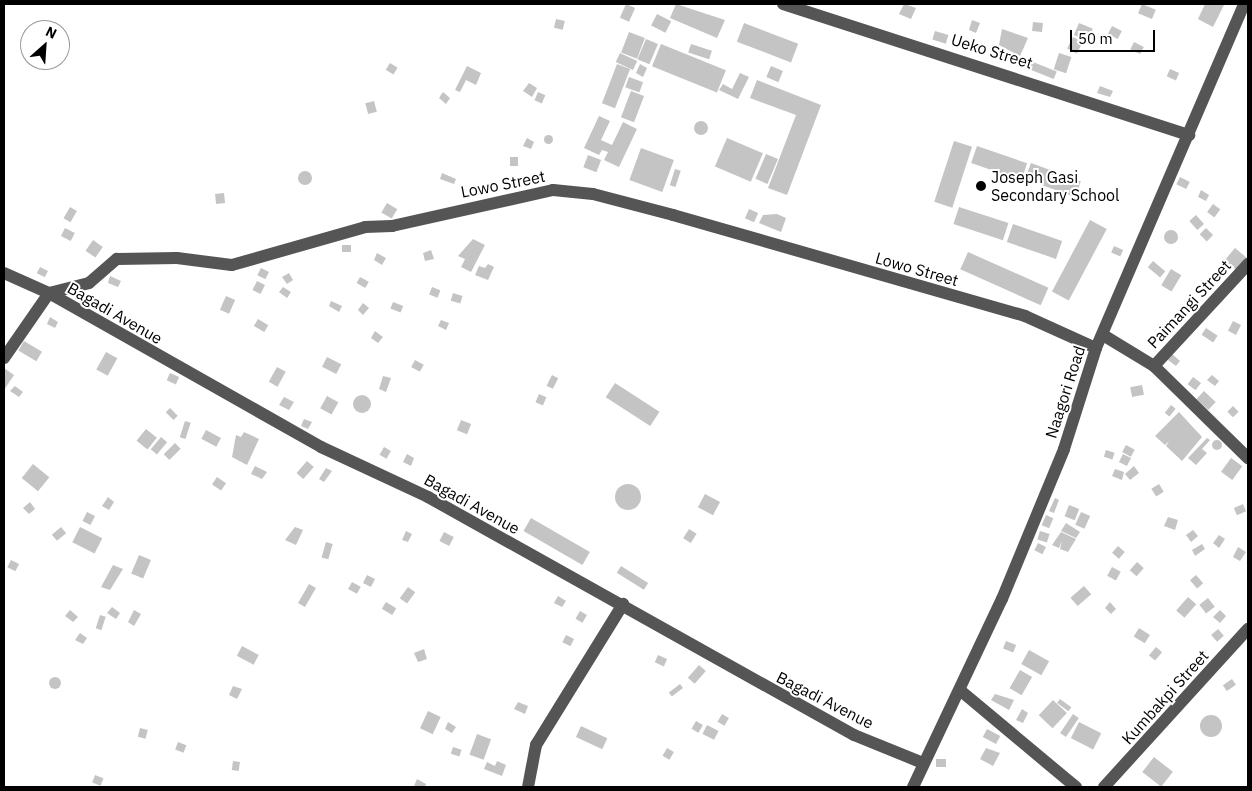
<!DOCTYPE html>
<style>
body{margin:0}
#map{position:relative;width:1252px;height:791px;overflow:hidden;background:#fff;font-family:"IBM Plex Sans",sans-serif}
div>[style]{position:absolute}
.building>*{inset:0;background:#c4c4c4;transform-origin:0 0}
.round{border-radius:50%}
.minor>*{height:12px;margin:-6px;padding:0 6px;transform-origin:6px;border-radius:6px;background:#555}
.dots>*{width:14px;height:14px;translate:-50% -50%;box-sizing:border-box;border:2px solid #fff;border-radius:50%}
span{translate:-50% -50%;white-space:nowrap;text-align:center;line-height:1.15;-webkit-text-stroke:4px #fff;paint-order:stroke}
.street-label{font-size:16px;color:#000}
.poi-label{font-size:16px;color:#000}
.left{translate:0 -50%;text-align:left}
.frame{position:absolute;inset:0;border:5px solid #000;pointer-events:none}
.north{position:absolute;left:20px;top:20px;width:50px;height:50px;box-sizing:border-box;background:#fff;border:1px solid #999;border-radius:50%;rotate:26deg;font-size:14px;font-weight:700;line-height:20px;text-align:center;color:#000}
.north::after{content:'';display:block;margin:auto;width:18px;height:22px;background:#000;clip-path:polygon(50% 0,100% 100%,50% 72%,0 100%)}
.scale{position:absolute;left:1070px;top:30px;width:85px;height:22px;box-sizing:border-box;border:2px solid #000;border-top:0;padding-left:6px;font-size:15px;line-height:18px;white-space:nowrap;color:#000;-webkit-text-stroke:4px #fff;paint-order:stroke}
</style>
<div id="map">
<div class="building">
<div style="left:626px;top:4px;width:10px;height:15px;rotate:24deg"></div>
<div style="clip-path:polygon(676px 4px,725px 20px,717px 38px,670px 18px)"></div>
<div style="clip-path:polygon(904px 4px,916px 8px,911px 19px,899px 14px)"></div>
<div style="left:1142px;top:4px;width:15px;height:10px;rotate:23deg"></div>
<div style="clip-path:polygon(1205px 4px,1224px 5px,1213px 27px,1198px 19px)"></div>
<div style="left:657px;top:14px;width:16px;height:13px;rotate:27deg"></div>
<div style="left:556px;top:19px;width:9px;height:9px;rotate:13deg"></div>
<div style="clip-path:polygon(972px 20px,980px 23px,976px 33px,969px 30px)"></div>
<div style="left:1033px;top:22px;width:10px;height:9px;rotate:6deg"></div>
<div style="left:744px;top:23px;width:58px;height:20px;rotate:21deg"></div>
<div style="left:1079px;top:23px;width:15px;height:13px;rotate:23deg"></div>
<div style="left:1112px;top:26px;width:11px;height:9px;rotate:27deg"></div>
<div style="clip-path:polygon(1002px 29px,1028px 38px,1020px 56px,999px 45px)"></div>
<div style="left:935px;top:31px;width:14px;height:9px;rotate:17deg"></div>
<div style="left:629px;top:32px;width:17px;height:22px;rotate:21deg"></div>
<div style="left:1073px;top:37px;width:11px;height:13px;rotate:27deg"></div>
<div style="left:646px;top:39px;width:13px;height:22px;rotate:23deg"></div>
<div style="left:1134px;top:42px;width:11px;height:8px;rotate:27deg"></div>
<div style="left:661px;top:44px;width:70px;height:24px;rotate:22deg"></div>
<div style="left:691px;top:44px;width:22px;height:9px;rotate:18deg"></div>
<div style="left:620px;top:53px;width:19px;height:10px;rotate:25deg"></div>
<div style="left:1059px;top:53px;width:13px;height:17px;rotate:18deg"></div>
<div style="left:1028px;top:60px;width:31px;height:8px;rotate:22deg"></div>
<div style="left:390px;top:63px;width:9px;height:8px;rotate:32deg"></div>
<div style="left:617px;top:64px;width:14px;height:42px;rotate:21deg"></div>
<div style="clip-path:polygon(640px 64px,647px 68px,643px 77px,636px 73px)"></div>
<div style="clip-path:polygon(467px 66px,481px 73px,476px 85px,466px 80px,460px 92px,455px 90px)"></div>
<div style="left:771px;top:66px;width:13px;height:12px;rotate:23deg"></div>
<div style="left:1170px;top:69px;width:10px;height:8px;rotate:24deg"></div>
<div style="clip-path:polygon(740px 73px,749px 77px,738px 99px,719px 90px,723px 84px,732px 89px)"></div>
<div style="left:629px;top:77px;width:15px;height:11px;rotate:20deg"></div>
<div style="clip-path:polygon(757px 80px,821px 105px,787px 195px,768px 188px,796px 115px,750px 98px)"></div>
<div style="clip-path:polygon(529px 83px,537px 88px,532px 97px,523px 91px)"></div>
<div style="clip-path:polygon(1100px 86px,1113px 91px,1110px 97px,1097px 93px)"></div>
<div style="left:631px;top:91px;width:14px;height:28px;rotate:21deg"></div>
<div style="clip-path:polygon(443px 92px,450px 98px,446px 104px,439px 98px)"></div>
<div style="left:538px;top:92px;width:8px;height:9px;rotate:23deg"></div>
<div style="left:374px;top:101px;width:11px;height:9px;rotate:75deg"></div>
<div style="clip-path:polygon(599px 116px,610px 121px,601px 140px,612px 145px,623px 122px,637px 129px,619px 167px,604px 160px,608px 152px,602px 150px,599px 155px,584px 148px)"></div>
<div class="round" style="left:694px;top:121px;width:14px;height:14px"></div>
<div class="round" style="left:543.5px;top:134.5px;width:9px;height:9px"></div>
<div style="clip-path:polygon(527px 138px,534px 142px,531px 149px,523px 146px)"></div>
<div style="left:727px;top:138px;width:39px;height:31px;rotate:23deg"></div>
<div style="left:954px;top:141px;width:19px;height:64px;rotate:18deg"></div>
<div style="left:977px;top:146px;width:53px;height:18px;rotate:19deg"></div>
<div style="left:641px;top:148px;width:35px;height:34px;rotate:20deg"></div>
<div style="left:766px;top:154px;width:13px;height:27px;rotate:23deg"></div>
<div style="left:588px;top:155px;width:14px;height:13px;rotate:21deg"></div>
<div style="left:510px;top:157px;width:8px;height:9px"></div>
<div style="left:1031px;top:163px;width:53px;height:17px;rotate:20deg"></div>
<div style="left:675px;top:169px;width:6px;height:17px;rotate:18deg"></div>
<div class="round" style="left:298px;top:171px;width:14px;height:14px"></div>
<div style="clip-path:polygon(442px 173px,456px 179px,454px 184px,440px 179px)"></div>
<div style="left:1180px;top:177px;width:11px;height:8px;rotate:27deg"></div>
<div style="clip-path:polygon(1201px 190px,1209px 195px,1206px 201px,1198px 197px)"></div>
<div style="left:224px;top:193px;width:10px;height:9px;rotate:84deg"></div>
<div style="left:387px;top:203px;width:12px;height:11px;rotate:31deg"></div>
<div style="left:1213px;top:204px;width:9px;height:10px;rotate:36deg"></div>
<div style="left:70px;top:207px;width:8px;height:13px;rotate:30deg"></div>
<div style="left:959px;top:207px;width:52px;height:18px;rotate:18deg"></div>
<div style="left:749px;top:209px;width:10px;height:10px;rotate:24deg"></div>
<div style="clip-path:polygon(777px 214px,786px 218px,781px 232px,759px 223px,763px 215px)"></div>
<div style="left:1196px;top:215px;width:12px;height:9px;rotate:48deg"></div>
<div style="left:1090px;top:220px;width:19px;height:81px;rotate:28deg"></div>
<div style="left:1013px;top:224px;width:52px;height:19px;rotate:19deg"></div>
<div style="left:65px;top:228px;width:11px;height:9px;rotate:27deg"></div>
<div style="left:1206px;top:228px;width:10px;height:9px;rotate:45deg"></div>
<div class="round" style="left:1164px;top:230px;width:14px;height:14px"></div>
<div style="clip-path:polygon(473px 239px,485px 245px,471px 272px,461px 267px,465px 259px,458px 256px)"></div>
<div style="left:93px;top:240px;width:12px;height:13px;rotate:35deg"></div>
<div style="left:342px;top:245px;width:9px;height:7px"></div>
<div style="left:1114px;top:246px;width:10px;height:7px;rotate:24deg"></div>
<div style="left:1235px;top:248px;width:16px;height:16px;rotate:40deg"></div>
<div style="clip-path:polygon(431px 250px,434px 259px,425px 261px,423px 253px)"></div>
<div style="left:968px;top:252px;width:88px;height:19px;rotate:24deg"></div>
<div style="clip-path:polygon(377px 253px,386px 258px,382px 265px,374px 260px)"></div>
<div style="left:1153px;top:261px;width:16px;height:8px;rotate:40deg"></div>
<div style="clip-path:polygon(488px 264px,494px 267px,488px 280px,475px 275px,479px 266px,485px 268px)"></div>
<div style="left:40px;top:267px;width:9px;height:7px;rotate:27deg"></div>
<div style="left:261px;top:268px;width:9px;height:8px;rotate:27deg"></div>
<div style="left:1171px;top:269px;width:12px;height:19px;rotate:31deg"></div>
<div style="clip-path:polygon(289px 273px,293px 280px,287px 284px,282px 277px)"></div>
<div style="clip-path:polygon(110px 276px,121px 281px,118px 287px,108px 283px)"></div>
<div style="left:360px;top:277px;width:10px;height:7px;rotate:29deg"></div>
<div style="left:257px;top:281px;width:9px;height:10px;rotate:27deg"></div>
<div style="clip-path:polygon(283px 287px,291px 292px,287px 298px,279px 292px)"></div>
<div style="left:432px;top:287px;width:9px;height:8px;rotate:21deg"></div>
<div style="left:453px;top:293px;width:10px;height:8px;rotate:17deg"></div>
<div style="left:226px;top:296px;width:10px;height:15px;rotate:24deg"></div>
<div style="clip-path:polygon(331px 301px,342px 306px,339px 312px,329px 306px)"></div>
<div style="left:393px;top:302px;width:11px;height:7px;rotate:22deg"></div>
<div style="clip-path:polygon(363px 303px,369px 308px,363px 315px,358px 310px)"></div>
<div style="clip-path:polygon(50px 317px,58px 322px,55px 328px,47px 324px)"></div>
<div style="left:258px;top:319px;width:12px;height:8px;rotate:31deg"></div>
<div style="clip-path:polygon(441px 320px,449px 323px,446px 330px,438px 326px)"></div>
<div style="left:1233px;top:321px;width:9px;height:11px;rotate:27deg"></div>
<div style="left:1206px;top:328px;width:14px;height:8px;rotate:34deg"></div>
<div style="clip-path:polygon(375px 331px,383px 337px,378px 343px,371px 338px)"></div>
<div style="left:24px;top:341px;width:21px;height:11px;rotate:31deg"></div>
<div style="left:106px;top:352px;width:13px;height:20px;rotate:29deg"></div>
<div style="clip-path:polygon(1172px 354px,1180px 361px,1176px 366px,1168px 360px)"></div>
<div style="left:327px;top:357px;width:16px;height:11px;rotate:27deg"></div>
<div style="left:415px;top:360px;width:10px;height:8px;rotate:29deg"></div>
<div style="left:277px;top:367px;width:10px;height:17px;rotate:29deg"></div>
<div style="clip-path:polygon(4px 368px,14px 375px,4px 390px)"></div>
<div style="left:170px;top:373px;width:10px;height:8px;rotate:24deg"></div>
<div style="left:552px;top:375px;width:7px;height:12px;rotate:27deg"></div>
<div style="clip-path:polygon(1212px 375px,1219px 381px,1215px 386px,1207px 380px)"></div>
<div style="clip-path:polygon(383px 376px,391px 378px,386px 392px,379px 389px)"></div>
<div style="left:1193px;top:377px;width:10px;height:9px;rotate:37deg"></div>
<div style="left:615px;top:383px;width:53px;height:17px;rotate:33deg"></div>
<div style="left:1142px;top:385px;width:10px;height:12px;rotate:79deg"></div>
<div style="clip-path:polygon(15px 386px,23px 392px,19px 397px,10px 391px)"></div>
<div style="left:1204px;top:391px;width:16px;height:11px;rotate:43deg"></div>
<div style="left:539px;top:394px;width:8px;height:9px;rotate:23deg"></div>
<div class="round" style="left:353px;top:395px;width:18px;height:18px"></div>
<div style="left:327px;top:396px;width:13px;height:14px;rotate:29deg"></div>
<div style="clip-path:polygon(284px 397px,294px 402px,289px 410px,279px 405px)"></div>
<div style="left:1171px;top:405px;width:6px;height:10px;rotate:39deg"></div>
<div style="left:1233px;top:406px;width:8px;height:8px;rotate:45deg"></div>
<div style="left:170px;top:408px;width:11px;height:6px;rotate:45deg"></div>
<div style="clip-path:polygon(1179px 412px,1202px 437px,1182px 461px,1166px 446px,1169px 441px,1165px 445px,1155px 436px)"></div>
<div style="clip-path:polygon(304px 419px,312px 422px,308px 429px,301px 426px)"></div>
<div style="left:461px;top:420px;width:11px;height:11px;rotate:22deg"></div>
<div style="left:185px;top:421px;width:6px;height:17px;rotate:18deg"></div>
<div style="left:146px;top:429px;width:14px;height:15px;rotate:39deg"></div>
<div style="left:206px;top:430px;width:17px;height:10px;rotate:28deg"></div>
<div style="clip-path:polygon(244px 432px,259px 439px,247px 465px,232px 457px,236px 435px,241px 437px)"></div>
<div style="left:161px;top:437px;width:8px;height:16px;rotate:40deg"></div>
<div style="clip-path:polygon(1207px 438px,1210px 440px,1202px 449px,1207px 453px,1196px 465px,1188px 458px)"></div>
<div class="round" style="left:1212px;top:440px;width:10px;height:10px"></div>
<div style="left:175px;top:443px;width:8px;height:16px;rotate:45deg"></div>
<div style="left:1126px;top:445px;width:10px;height:8px;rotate:29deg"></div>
<div style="left:384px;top:447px;width:8px;height:9px;rotate:30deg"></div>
<div style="left:1106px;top:450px;width:9px;height:7px;rotate:18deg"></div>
<div style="clip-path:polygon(407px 454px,414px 458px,411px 466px,403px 462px)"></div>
<div style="left:1123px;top:454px;width:9px;height:9px;rotate:27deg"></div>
<div style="left:1231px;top:458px;width:14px;height:17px;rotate:36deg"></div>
<div style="left:307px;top:461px;width:9px;height:16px;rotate:41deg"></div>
<div style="left:33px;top:464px;width:21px;height:18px;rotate:39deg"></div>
<div style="clip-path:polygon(255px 466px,267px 472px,262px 479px,251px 474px)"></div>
<div style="clip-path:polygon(1134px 466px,1139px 473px,1130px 480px,1125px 474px)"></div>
<div style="clip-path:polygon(326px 468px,332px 471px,324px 482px,319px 479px)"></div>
<div style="clip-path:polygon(1115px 469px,1124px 472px,1122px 480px,1112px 476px)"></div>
<div style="left:217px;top:477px;width:11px;height:9px;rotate:34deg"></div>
<div class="round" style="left:615px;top:484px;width:26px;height:26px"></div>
<div style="left:1159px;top:484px;width:9px;height:9px;rotate:58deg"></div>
<div style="left:705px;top:494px;width:17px;height:15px;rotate:28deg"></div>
<div style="clip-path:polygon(108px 497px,114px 502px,109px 510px,102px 506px)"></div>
<div style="clip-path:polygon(1055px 498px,1059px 500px,1054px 513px,1049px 511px)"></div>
<div style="clip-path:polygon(30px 502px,35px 509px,29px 514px,23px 508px)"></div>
<div style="left:1243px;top:504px;width:8px;height:10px;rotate:67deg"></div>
<div style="left:1069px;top:505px;width:11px;height:12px;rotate:22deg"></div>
<div style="left:87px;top:512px;width:9px;height:10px;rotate:27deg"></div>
<div style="left:1081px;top:512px;width:10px;height:14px;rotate:24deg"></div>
<div style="left:1046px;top:515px;width:8px;height:11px;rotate:23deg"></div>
<div style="clip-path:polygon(1168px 517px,1178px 520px,1175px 530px,1164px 526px)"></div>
<div style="left:531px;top:518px;width:68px;height:15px;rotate:30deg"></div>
<div style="clip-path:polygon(1066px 523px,1080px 532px,1076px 538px,1061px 531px)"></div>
<div style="left:61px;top:527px;width:8px;height:12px;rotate:50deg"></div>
<div style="left:80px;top:527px;width:25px;height:17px;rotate:27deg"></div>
<div style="clip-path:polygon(295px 527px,303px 530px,296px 545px,285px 540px)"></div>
<div style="left:689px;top:529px;width:9px;height:11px;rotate:32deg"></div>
<div style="clip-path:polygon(1193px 530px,1198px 536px,1191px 542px,1186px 535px)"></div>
<div style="clip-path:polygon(406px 531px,412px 534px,408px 542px,402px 540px)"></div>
<div style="left:1040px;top:531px;width:10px;height:9px;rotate:17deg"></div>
<div style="left:444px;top:532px;width:11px;height:10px;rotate:27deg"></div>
<div style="clip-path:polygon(1061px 532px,1076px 539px,1068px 552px,1060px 549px,1062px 541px,1059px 548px,1052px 545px)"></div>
<div style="clip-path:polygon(1219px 535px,1225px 539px,1219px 548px,1213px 543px)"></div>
<div style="left:326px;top:542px;width:7px;height:16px;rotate:16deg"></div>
<div style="left:1038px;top:543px;width:9px;height:8px;rotate:27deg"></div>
<div style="clip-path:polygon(1202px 544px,1205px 549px,1195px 556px,1192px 550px)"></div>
<div style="left:1118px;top:546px;width:9px;height:9px;rotate:41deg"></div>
<div style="clip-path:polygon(1238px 547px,1246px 552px,1240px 561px,1233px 557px)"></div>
<div style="left:139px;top:555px;width:13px;height:20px;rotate:23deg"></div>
<div style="left:11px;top:560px;width:9px;height:8px;rotate:27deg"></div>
<div style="left:1137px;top:562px;width:9px;height:11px;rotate:41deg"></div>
<div style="clip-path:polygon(113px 565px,123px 569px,110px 590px,101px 587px)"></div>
<div style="left:621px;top:566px;width:32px;height:8px;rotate:32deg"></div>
<div style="left:1112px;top:567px;width:10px;height:10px;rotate:29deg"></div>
<div style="left:367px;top:575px;width:9px;height:9px;rotate:27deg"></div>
<div style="left:1196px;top:575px;width:11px;height:8px;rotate:49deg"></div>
<div style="left:352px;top:582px;width:10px;height:8px;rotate:29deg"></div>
<div style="left:309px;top:584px;width:8px;height:22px;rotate:30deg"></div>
<div style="left:1084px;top:586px;width:11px;height:18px;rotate:49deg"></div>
<div style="left:408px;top:587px;width:9px;height:14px;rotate:36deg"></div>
<div style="clip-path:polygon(558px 596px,566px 601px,562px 607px,554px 603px)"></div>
<div style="left:1188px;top:597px;width:11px;height:18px;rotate:41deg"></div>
<div style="left:1208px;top:598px;width:11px;height:11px;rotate:52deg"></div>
<div style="left:386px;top:602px;width:12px;height:8px;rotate:31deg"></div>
<div style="clip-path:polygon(1110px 602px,1116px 609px,1111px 614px,1105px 608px)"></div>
<div style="clip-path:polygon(112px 607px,120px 613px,116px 619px,107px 613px)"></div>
<div style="clip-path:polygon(70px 610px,78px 617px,73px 622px,65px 616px)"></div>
<div style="clip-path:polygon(134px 610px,141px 614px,134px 626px,128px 622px)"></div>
<div style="clip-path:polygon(1220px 610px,1226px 616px,1220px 623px,1213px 617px)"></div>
<div style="left:580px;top:611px;width:8px;height:9px;rotate:30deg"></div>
<div style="left:100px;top:615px;width:6px;height:14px;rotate:18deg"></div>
<div style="left:1139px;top:628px;width:13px;height:10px;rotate:32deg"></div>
<div style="left:1218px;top:629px;width:9px;height:9px;rotate:49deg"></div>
<div style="clip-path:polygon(80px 633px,87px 638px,83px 644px,75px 640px)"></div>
<div style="left:566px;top:635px;width:9px;height:8px;rotate:27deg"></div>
<div style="left:1006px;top:641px;width:11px;height:8px;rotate:22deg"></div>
<div style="left:242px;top:646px;width:19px;height:11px;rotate:28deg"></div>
<div style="left:1156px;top:647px;width:8px;height:11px;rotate:40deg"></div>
<div style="clip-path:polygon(424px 649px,427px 659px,418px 662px,414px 653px)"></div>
<div style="left:1029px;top:650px;width:23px;height:16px;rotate:29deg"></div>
<div style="left:658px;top:655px;width:10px;height:8px;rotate:24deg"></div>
<div style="left:699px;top:665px;width:9px;height:17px;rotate:41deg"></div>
<div style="left:1020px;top:670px;width:14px;height:21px;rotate:30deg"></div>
<div class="round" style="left:49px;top:677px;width:12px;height:12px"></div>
<div style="left:1232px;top:679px;width:7px;height:11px;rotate:56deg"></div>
<div style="left:680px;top:684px;width:5px;height:14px;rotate:53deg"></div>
<div style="clip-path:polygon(233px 686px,242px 689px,237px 699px,229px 695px)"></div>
<div style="clip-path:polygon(995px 694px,1014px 700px,1009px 710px,991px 700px)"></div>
<div style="left:1060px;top:699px;width:14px;height:5px;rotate:36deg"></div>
<div style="left:1053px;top:700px;width:19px;height:21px;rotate:43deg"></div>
<div style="clip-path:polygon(518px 702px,528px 706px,525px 714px,514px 709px)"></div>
<div style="clip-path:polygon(1022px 709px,1028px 713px,1023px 723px,1016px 720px)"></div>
<div style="left:428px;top:711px;width:14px;height:19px;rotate:25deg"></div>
<div style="left:722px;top:714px;width:8px;height:9px;rotate:30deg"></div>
<div style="left:1073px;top:714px;width:7px;height:23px;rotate:34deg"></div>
<div class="round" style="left:1200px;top:715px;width:22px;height:22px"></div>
<div style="left:696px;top:721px;width:8px;height:9px;rotate:30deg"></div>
<div style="clip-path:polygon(448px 722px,456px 727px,452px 733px,445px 729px)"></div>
<div style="left:1079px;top:722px;width:25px;height:18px;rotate:27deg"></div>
<div style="left:707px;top:725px;width:13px;height:10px;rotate:27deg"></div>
<div style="left:581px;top:726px;width:29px;height:12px;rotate:25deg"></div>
<div style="left:140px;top:728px;width:8px;height:9px;rotate:14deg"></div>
<div style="left:987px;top:729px;width:15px;height:9px;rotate:28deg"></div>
<div style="left:477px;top:734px;width:15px;height:22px;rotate:20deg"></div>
<div style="left:178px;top:742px;width:9px;height:8px;rotate:21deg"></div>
<div style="left:453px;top:747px;width:9px;height:7px;rotate:18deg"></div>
<div style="left:667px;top:748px;width:8px;height:9px;rotate:30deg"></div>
<div style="clip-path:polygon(986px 748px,1000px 753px,993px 766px,980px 759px)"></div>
<div style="left:1154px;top:757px;width:24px;height:19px;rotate:38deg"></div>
<div style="left:946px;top:759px;width:8px;height:10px;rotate:90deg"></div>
<div style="left:233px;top:761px;width:7px;height:9px;rotate:8deg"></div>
<div style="clip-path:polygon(497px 761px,506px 765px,502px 776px,484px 769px,487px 762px,495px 766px)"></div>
<div style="left:95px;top:775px;width:9px;height:8px;rotate:21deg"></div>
<div style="clip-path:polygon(417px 779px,426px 784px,425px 787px,414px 786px)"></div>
</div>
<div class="minor">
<div style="left:783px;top:4px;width:427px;rotate:17.9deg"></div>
<div style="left:4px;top:273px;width:49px;rotate:24deg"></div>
<div style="left:49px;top:293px;width:313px;rotate:29.5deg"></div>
<div style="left:321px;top:447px;width:118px;rotate:25deg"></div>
<div style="left:428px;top:497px;width:488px;rotate:29.2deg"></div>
<div style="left:854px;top:735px;width:74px;rotate:22.1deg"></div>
<div style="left:1103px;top:335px;width:60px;rotate:31.3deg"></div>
<div style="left:1154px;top:366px;width:132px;rotate:44.4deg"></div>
<div style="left:4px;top:358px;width:79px;rotate:-55.3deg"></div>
<div style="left:49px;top:293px;width:41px;rotate:-14deg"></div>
<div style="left:89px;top:283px;width:37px;rotate:-41deg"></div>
<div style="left:117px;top:259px;width:60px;rotate:-1deg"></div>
<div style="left:177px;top:258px;width:55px;rotate:7.3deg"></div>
<div style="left:232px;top:265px;width:138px;rotate:-15.9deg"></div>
<div style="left:365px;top:227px;width:27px;rotate:-2deg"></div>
<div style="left:392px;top:226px;width:165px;rotate:-12.6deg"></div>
<div style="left:553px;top:190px;width:40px;rotate:5.7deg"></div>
<div style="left:593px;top:194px;width:83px;rotate:14.7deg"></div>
<div style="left:673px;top:215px;width:366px;rotate:16deg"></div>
<div style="left:1025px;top:316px;width:78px;rotate:24.3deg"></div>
<div style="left:1154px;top:366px;width:139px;rotate:-47.3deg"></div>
<div style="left:961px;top:691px;width:150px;rotate:39.9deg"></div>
<div style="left:528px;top:787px;width:43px;rotate:-79.2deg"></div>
<div style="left:536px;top:745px;width:166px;rotate:-58.3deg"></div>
<div style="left:913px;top:787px;width:208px;rotate:-64.7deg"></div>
<div style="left:1002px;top:599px;width:162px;rotate:-67.5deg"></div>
<div style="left:1064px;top:449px;width:106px;rotate:-72.4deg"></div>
<div style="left:1096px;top:348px;width:374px;rotate:-66.7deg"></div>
<div style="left:1104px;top:787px;width:214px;rotate:-47.7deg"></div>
</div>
<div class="dots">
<div style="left:981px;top:186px;background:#000"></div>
</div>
<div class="street-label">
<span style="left:992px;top:51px;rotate:17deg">Ueko Street</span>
<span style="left:503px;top:184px;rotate:-11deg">Lowo Street</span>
<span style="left:917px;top:269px;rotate:16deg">Lowo Street</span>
<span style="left:1189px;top:304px;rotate:-47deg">Paimangi Street</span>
<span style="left:115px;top:313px;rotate:30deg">Bagadi Avenue</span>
<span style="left:1065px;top:392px;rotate:-72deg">Naagori Road</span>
<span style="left:472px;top:504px;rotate:29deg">Bagadi Avenue</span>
<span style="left:1165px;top:697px;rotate:-48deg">Kumbakpi Street</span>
<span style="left:825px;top:700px;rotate:27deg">Bagadi Avenue</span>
</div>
<div class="poi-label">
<span class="left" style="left:991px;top:186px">Joseph Gasi<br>Secondary School</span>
</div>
<div class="frame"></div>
<div class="north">N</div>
<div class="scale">50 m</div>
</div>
